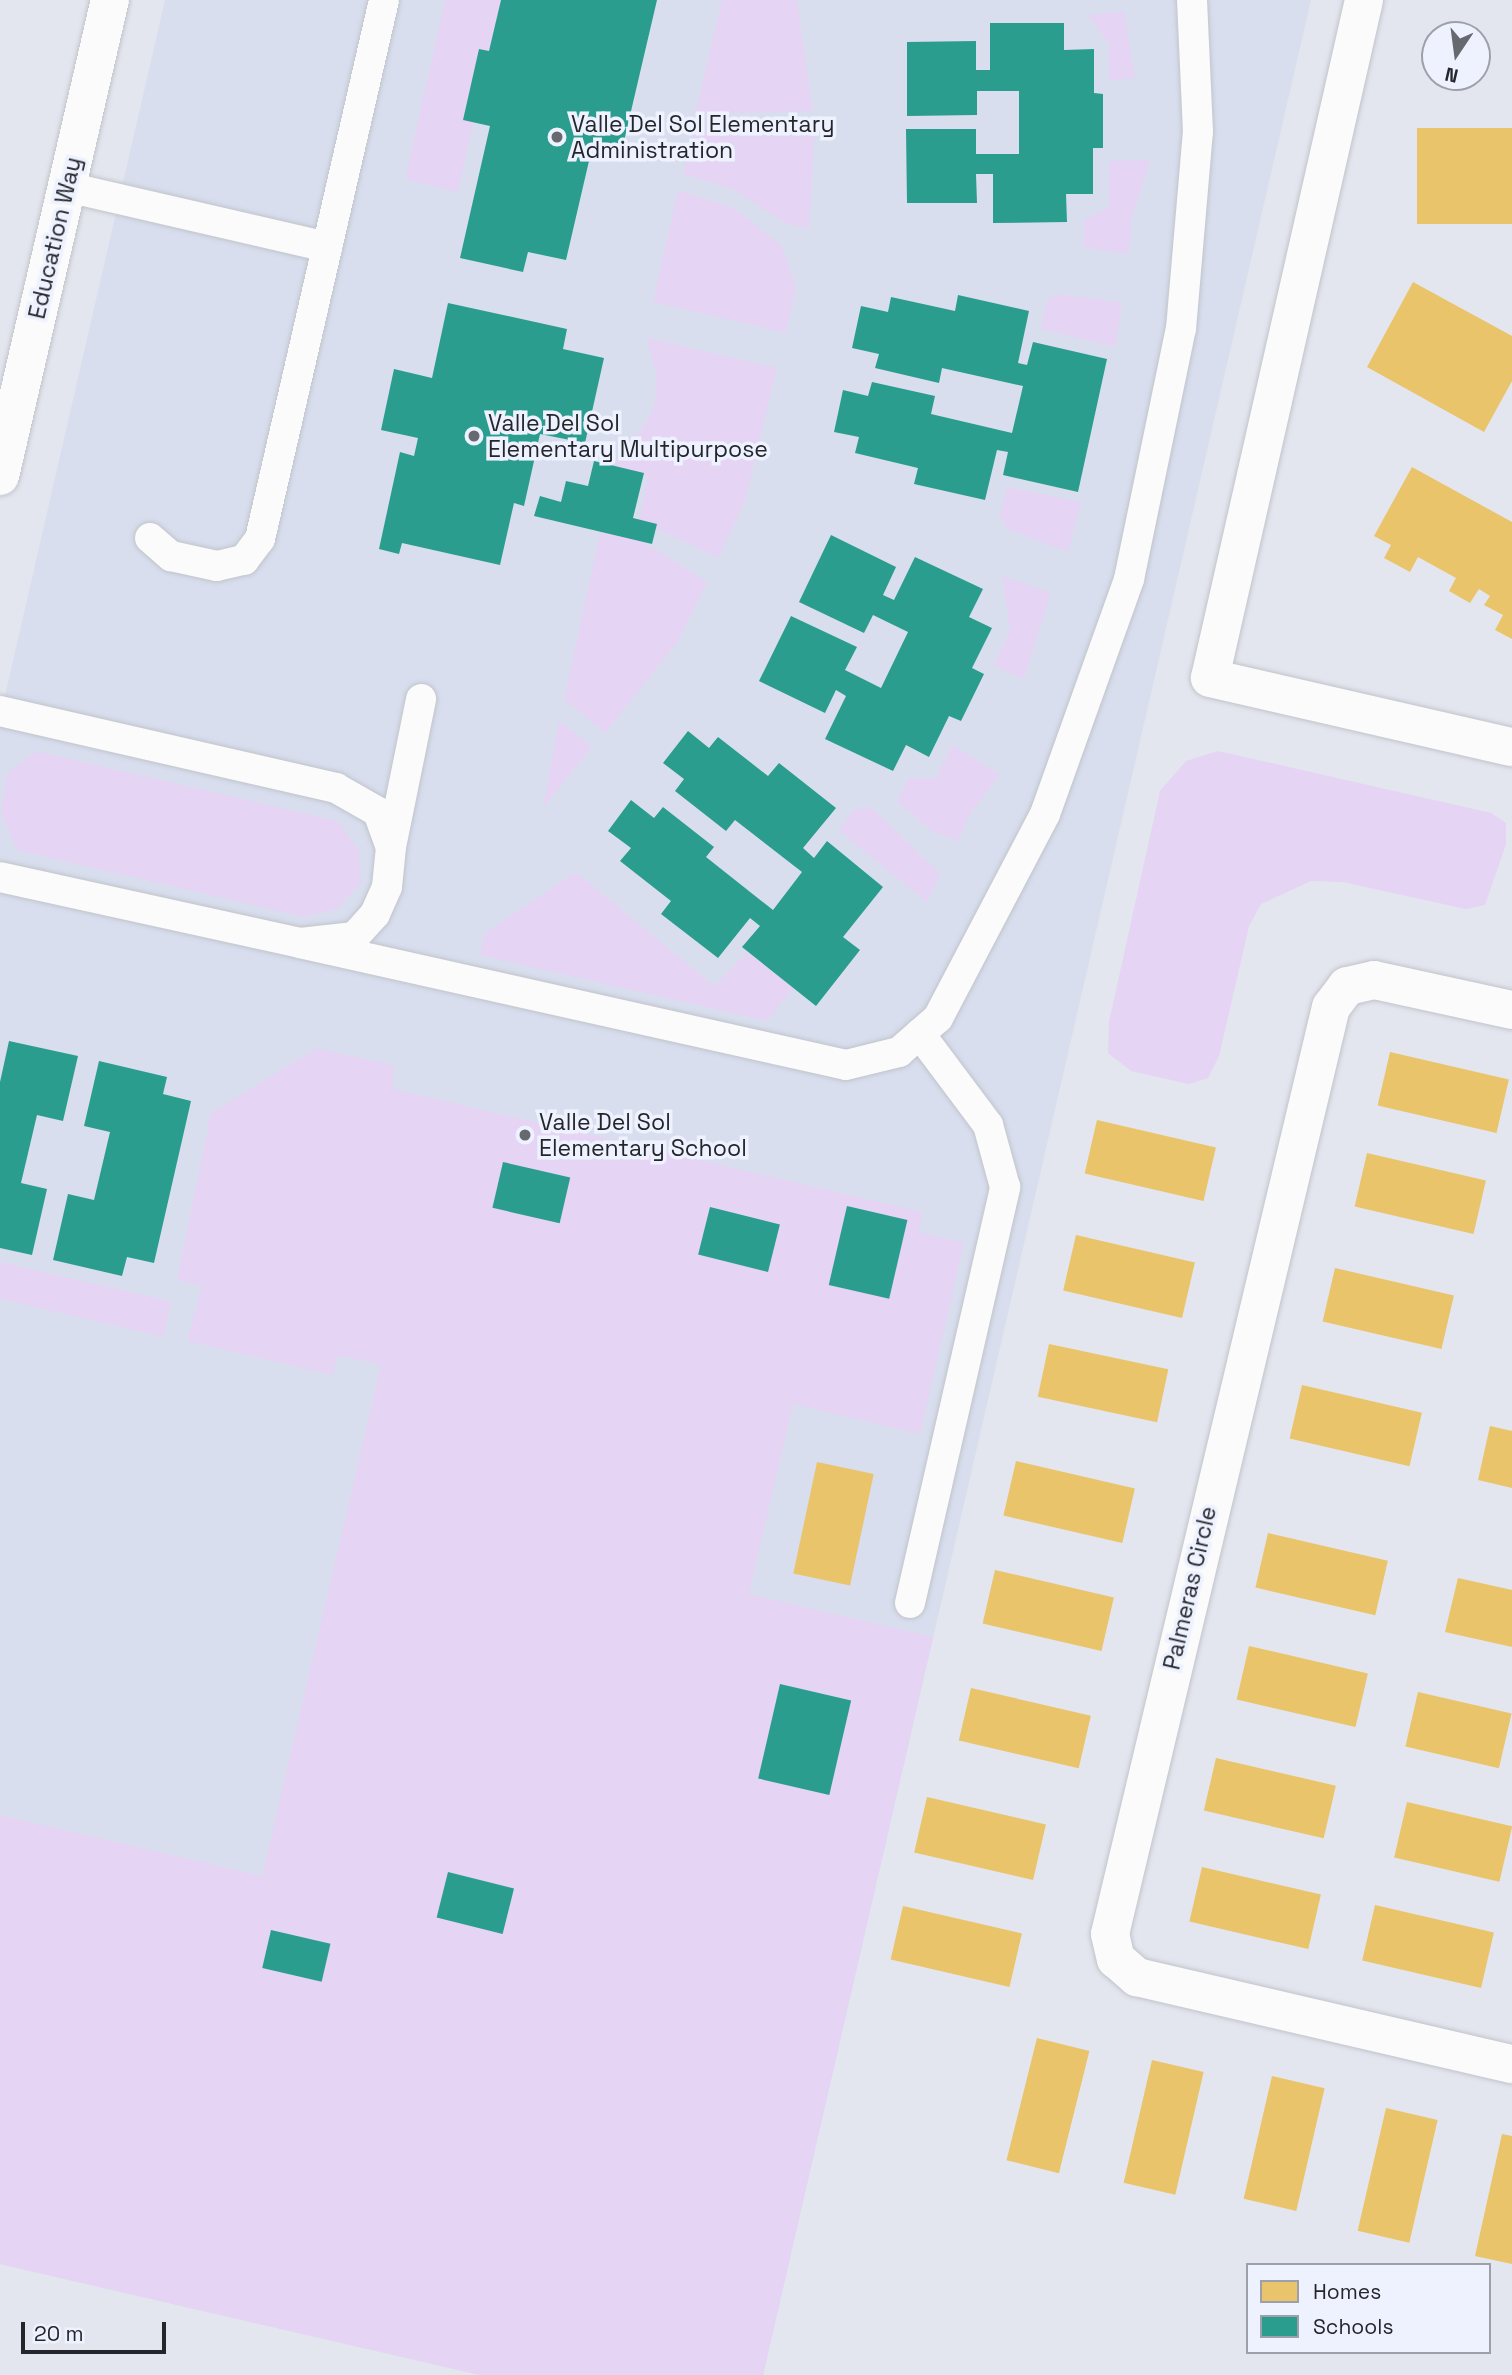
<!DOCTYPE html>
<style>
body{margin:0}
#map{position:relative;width:1512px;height:2375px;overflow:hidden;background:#e3e6ee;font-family:"Space Grotesk",sans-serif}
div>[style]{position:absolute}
.built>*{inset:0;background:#d8deee}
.green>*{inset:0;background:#e5d4f4;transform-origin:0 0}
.homes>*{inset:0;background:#e9c46a;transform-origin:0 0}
.schools>*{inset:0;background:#2a9d8f;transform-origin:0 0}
.roads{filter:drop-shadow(0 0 2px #c1c4cb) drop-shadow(0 0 2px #c1c4cb)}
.lane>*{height:30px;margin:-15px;padding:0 15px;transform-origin:15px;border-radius:15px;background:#fbfbfc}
.street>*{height:38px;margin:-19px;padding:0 19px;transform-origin:19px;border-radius:19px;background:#fbfbfc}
.dots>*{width:19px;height:19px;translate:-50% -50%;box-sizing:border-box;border:4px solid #edf2fe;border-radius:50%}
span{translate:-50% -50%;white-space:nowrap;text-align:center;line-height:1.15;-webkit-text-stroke:7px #edf2fe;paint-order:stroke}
.poi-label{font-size:23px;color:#24262c}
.left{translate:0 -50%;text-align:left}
.street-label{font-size:23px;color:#24262c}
.legend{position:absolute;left:1246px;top:2263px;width:245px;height:91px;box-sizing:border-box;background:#edf2fe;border:2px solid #9da0aa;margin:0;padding:9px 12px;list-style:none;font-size:21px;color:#24262c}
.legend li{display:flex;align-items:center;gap:14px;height:35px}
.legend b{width:35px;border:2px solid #9da0aa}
.north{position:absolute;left:1421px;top:21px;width:70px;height:70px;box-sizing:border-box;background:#edf2fe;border:2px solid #9da0aa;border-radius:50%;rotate:193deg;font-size:19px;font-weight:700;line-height:28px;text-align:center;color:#24262c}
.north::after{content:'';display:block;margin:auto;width:24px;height:32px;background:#676970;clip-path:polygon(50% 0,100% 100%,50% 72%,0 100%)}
.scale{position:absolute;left:21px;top:2322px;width:145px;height:32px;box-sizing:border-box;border:4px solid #24262c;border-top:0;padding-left:9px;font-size:21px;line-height:24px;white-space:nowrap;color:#24262c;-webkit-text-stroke:5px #edf2fe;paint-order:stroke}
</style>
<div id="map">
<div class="built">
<div style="clip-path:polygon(165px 0,1311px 0,763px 2375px,480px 2375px,0 2264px,0 717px)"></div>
</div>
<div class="green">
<div style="clip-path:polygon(445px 0,501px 0,489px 51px,479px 49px,463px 119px,473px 122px,458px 192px,405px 179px)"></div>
<div style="clip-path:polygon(722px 0,797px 0,813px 111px,695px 114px)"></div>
<div style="clip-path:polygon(1124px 11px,1135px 78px,1109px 80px,1109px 44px,1088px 15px)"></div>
<div style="clip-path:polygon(693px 132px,815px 133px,809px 229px,785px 223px,732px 189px,683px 174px)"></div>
<div style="clip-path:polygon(1150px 160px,1131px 221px,1129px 254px,1084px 248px,1084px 220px,1109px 206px,1109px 161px)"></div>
<div style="clip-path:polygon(678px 190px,734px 208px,782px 246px,796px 287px,786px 333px,653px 302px)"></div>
<div style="clip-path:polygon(1056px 294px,1122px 302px,1116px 347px,1041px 329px,1046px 302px)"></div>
<div style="clip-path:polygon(647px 338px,777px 368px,745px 501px,718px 558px,639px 520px,648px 476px,615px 469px,620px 444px,640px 432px,654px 407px,657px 379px)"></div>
<div style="clip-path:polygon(1007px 487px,1081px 502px,1068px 552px,1007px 529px,1000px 514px)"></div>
<div style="clip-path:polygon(601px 528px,636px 537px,707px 582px,679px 640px,605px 733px,564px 699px)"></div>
<div style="clip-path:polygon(1002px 576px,1051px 593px,1024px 679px,994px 666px,1010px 630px)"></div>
<div style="clip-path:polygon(559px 721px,592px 747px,543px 808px)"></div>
<div style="clip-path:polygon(952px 745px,1000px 774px,967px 819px,959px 841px,933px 832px,897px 801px,909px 778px,936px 778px)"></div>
<div style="clip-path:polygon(36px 751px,338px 821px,359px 850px,361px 883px,337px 909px,304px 917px,17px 850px,1px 813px,7px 774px)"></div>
<div style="clip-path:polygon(1218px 751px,1491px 813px,1506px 823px,1506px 844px,1485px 905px,1466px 909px,1343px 882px,1311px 881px,1261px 904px,1249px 926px,1219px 1056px,1208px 1078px,1189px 1084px,1131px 1071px,1108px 1053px,1109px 1022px,1160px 791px,1186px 761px)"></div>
<div style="clip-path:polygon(871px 807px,940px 874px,927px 902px,839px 831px,853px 810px)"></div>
<div style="clip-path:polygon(576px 872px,714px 986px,747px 952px,794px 988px,767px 1021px,480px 955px,485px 933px)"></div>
<div style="clip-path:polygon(317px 1048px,394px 1066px,393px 1089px,923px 1212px,919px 1232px,964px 1243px,920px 1434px,793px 1404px,749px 1594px,933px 1637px,763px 2375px,480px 2375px,0 2264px,0 1815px,262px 1876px,381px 1365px,338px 1355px,333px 1375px,187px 1341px,202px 1286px,177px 1280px,211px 1113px)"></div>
<div style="left:0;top:1262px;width:176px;height:36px;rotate:13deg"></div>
</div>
<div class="homes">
<div style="left:1512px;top:128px;width:96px;height:95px;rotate:90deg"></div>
<div style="clip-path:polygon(1413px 282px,1512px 336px,1512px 381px,1484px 432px,1367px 367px)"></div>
<div style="clip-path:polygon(1412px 467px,1512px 522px,1512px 639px,1495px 630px,1503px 615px,1484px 605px,1490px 596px,1479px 589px,1470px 603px,1449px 591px,1456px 578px,1418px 557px,1410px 572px,1384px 558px,1391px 545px,1374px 536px)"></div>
<div style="left:1390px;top:1052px;width:122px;height:55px;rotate:13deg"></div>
<div style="left:1097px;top:1120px;width:122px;height:55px;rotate:13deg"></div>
<div style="left:1367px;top:1153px;width:122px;height:55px;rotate:13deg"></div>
<div style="left:1076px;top:1235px;width:122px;height:57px;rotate:13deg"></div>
<div style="left:1335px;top:1268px;width:122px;height:55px;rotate:13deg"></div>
<div style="left:1049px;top:1344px;width:122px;height:54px;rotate:12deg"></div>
<div style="left:1302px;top:1385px;width:123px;height:55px;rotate:13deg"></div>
<div style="clip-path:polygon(1490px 1426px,1512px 1431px,1512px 1488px,1478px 1480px)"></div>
<div style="left:1016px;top:1461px;width:122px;height:56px;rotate:13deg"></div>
<div style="left:817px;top:1462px;width:58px;height:114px;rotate:12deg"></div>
<div style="left:1268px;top:1533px;width:123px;height:56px;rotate:13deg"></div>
<div style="left:995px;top:1570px;width:122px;height:55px;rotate:13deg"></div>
<div style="clip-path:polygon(1458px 1578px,1512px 1590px,1512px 1647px,1445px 1632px)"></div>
<div style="left:1249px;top:1646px;width:122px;height:55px;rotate:13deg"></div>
<div style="left:971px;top:1688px;width:123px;height:54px;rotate:13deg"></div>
<div style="left:1418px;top:1692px;width:96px;height:56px;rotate:13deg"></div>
<div style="left:1216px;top:1758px;width:123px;height:54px;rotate:13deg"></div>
<div style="left:927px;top:1797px;width:122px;height:57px;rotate:13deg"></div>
<div style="left:1407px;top:1802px;width:108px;height:57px;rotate:13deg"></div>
<div style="left:1202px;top:1867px;width:122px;height:56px;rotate:13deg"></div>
<div style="left:1375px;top:1905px;width:122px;height:57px;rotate:13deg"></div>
<div style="left:903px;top:1906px;width:122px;height:55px;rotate:13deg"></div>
<div style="left:1037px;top:2038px;width:54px;height:126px;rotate:14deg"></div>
<div style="left:1152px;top:2060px;width:53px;height:126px;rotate:13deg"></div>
<div style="left:1272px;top:2076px;width:54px;height:126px;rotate:13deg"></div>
<div style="left:1386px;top:2108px;width:53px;height:126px;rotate:13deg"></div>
<div style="clip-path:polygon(1502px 2134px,1512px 2136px,1512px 2264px,1475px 2256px)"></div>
</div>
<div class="schools">
<div style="clip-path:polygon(501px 0,657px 0,621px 154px,592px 148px,566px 260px,528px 252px,523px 272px,460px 258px,490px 126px,463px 120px,479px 49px,489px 51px)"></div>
<div style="clip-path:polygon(990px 23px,1064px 23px,1064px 50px,1094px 49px,1094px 93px,1103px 94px,1103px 148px,1093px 148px,1093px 194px,1066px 194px,1067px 222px,993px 223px,993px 174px,976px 174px,977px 203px,907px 203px,906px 129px,976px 129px,976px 154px,1019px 154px,1019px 91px,977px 91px,977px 115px,907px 116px,907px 42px,976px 41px,976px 70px,990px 70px)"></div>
<div style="clip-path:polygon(958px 295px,1029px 311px,1018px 363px,1027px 365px,1033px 342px,1107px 359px,1078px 492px,1003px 475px,1008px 452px,997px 450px,985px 500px,914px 484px,918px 468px,855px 453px,859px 437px,834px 432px,843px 390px,868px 396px,872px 382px,935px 396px,931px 414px,1012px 433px,1023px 386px,942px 368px,939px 383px,875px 368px,879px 354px,852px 348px,861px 306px,888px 312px,891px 297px,955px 311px)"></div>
<div style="clip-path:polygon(448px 303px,567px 329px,563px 349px,604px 358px,585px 443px,540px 434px,524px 506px,514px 503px,500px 565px,402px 543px,399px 554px,379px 549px,400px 452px,414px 456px,418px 438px,381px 430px,394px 369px,432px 378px)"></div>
<div style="clip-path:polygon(594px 461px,644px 473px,633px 518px,657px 524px,652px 544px,534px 516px,540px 496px,561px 502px,566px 481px,588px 486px)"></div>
<div style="clip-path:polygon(831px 535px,896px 567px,883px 595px,894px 600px,915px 557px,983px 589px,969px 617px,992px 628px,972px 668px,984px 674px,961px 721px,949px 716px,929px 757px,906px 745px,893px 771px,825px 739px,846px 696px,836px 690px,825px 713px,759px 681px,791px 616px,857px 647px,845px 670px,881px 688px,908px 632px,873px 615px,864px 633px,799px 602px)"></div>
<div style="clip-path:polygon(688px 731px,709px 748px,718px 737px,768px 776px,779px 763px,836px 808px,803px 848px,814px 858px,827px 841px,883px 887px,843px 937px,860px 950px,816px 1006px,742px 947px,760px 926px,750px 918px,718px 958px,661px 914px,671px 901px,620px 861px,631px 848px,608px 831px,631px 800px,654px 818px,663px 807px,714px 847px,706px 857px,773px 910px,802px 872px,735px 820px,726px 831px,675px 791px,684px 779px,663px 763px)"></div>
<div style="clip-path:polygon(9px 1041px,78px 1056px,63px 1121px,37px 1115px,21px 1183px,47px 1189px,32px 1255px,0 1248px,0 1082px)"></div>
<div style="clip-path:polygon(99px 1061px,167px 1077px,163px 1094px,191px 1101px,154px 1263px,127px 1257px,122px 1276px,53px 1260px,68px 1194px,94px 1200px,110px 1132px,84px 1126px)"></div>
<div style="left:503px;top:1162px;width:69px;height:47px;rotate:13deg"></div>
<div style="left:847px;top:1206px;width:62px;height:81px;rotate:13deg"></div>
<div style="left:710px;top:1207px;width:72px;height:49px;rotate:14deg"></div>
<div style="left:780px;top:1684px;width:73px;height:97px;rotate:13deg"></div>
<div style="left:448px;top:1872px;width:68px;height:47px;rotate:14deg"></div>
<div style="left:271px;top:1930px;width:61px;height:39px;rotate:13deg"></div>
</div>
<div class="roads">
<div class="lane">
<div style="left:67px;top:187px;width:267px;rotate:13deg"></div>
<div style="left:150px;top:538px;width:28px;rotate:41deg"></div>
<div style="left:171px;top:556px;width:47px;rotate:12.3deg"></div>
<div style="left:217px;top:566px;width:28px;rotate:-13deg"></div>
<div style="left:244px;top:560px;width:26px;rotate:-53deg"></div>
<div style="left:260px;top:539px;width:553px;rotate:-77.04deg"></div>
<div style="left:0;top:711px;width:345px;rotate:12.9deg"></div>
<div style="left:336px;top:788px;width:48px;rotate:29.7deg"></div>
<div style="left:378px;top:812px;width:37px;rotate:70deg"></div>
<div style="left:391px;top:847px;width:40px;rotate:95.7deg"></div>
<div style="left:387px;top:887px;width:30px;rotate:114deg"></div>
<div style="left:375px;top:914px;width:31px;rotate:132deg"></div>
<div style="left:354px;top:937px;width:54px;rotate:173.7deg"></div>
<div style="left:300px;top:943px;width:307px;rotate:-167.6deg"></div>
<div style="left:391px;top:847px;width:151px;rotate:-78.5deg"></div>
<div style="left:300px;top:943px;width:559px;rotate:12.6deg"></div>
<div style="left:846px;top:1065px;width:55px;rotate:-13.8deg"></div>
<div style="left:899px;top:1052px;width:52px;rotate:-41.1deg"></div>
<div style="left:938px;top:1018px;width:230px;rotate:-62.3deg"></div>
<div style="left:1045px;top:814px;width:250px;rotate:-70.3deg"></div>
<div style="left:1129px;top:579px;width:255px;rotate:-78.3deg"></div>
<div style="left:1181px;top:329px;width:198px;rotate:-85.1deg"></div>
<div style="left:1198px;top:132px;width:132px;rotate:-92.6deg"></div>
<div style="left:910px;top:1603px;width:427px;rotate:-77.1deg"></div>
<div style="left:1005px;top:1187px;width:64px;rotate:-105.3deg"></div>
<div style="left:988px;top:1125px;width:114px;rotate:-126.8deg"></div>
</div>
<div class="street">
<div style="left:1364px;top:0;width:695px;rotate:102.8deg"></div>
<div style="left:1210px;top:678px;width:310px;rotate:12.9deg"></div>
<div style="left:0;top:476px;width:489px;rotate:-77deg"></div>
<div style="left:1512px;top:1010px;width:141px;rotate:-167.7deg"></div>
<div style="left:1374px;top:980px;width:28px;rotate:167deg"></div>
<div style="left:1347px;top:986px;width:26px;rotate:127deg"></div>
<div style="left:1331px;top:1007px;width:953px;rotate:103.41deg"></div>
<div style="left:1110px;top:1934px;width:26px;rotate:77deg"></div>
<div style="left:1116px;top:1959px;width:28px;rotate:41deg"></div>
<div style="left:1137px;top:1977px;width:385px;rotate:13.1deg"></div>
</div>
</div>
<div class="dots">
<div style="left:557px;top:137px;background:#676970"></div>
<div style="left:474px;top:436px;background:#676970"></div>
<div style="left:525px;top:1135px;background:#676970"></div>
</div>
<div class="poi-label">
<span class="left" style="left:571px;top:137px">Valle Del Sol Elementary<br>Administration</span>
<span class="left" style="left:488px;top:436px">Valle Del Sol<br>Elementary Multipurpose</span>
<span class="left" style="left:539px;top:1135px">Valle Del Sol<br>Elementary School</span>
</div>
<div class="street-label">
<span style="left:55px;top:238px;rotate:-77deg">Education Way</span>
<span style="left:1190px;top:1588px;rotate:-77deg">Palmeras Circle</span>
</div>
<ul class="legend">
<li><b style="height:19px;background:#e9c46a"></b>Homes</li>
<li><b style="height:19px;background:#2a9d8f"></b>Schools</li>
</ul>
<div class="north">N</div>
<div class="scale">20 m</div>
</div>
